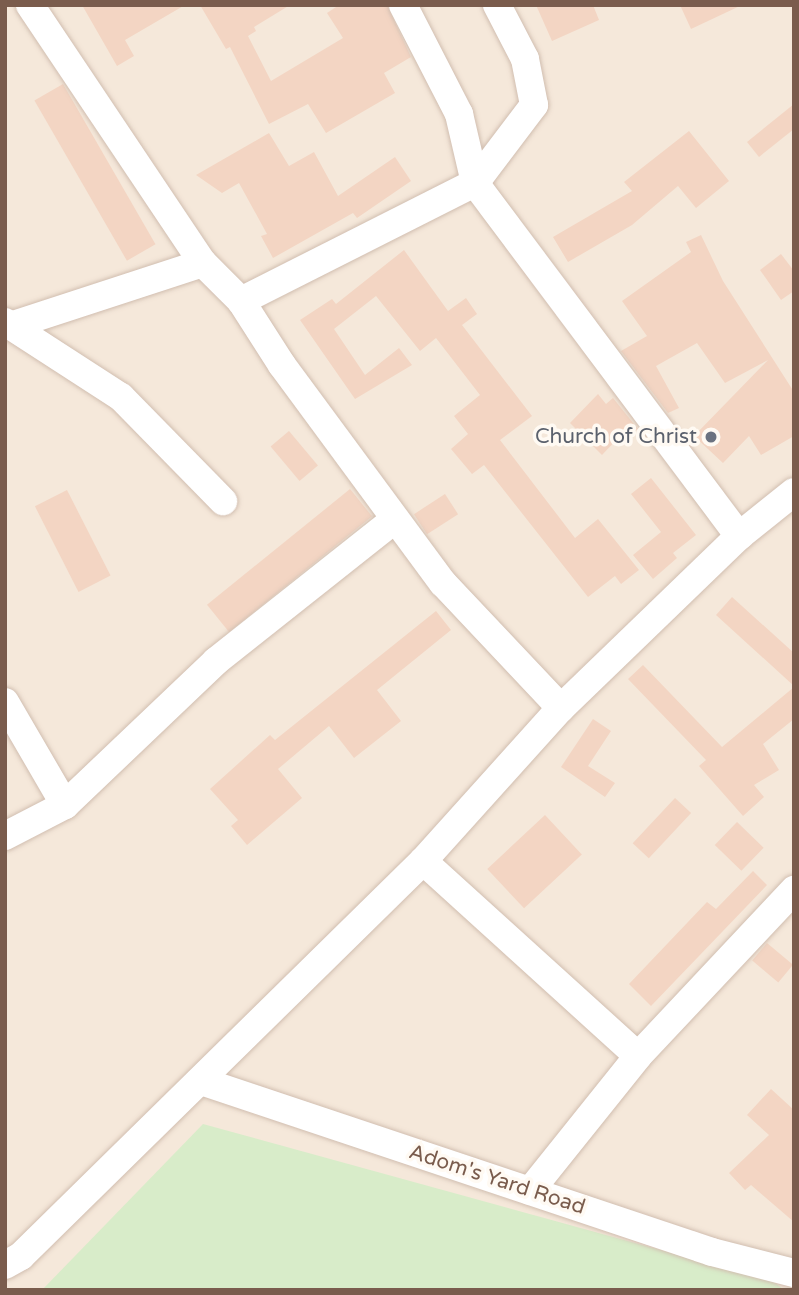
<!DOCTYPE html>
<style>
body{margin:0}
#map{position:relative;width:799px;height:1295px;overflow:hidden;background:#fdf6ec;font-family:"Varela Round",sans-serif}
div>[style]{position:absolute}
.residential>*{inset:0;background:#f5e8da;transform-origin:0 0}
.green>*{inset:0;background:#d8ecc9}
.building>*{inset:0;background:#f3d5c3;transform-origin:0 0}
.roads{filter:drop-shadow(0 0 2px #d1beb0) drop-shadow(0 0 2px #d1beb0)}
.minor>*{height:28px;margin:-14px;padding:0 14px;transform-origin:14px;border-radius:14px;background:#fff}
.dots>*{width:19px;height:19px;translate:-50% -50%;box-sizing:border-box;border:4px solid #fffaf3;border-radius:50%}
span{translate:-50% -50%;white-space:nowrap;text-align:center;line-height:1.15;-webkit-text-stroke:7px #fffaf3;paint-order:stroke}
.worship-label{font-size:21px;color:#5b616d}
.right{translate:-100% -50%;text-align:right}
.street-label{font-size:21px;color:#7a5c4d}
.frame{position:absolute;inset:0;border:7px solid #7a5c4d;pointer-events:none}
</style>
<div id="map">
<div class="residential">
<div style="left:5px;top:5px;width:789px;height:1285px"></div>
</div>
<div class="green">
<div style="clip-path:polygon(203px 1124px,773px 1281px,784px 1290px,42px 1290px)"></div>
</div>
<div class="building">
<div style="clip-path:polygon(82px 5px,185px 5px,125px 40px,134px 56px,117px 66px)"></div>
<div style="clip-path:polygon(200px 5px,290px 5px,254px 27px,256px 31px,248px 36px,271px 81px,343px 38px,327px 13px,339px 5px,387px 5px,411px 57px,384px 73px,395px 93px,326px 133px,308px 104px,269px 124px,230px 47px,226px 49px)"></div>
<div style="clip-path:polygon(536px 5px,593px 5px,599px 20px,552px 41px)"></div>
<div style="clip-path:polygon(680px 5px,742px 5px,691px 29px)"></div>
<div style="left:63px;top:84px;width:185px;height:33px;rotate:60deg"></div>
<div style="clip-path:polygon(794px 104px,794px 129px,759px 157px,747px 142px)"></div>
<div style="clip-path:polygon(689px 131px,729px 181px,696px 208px,678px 186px,632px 225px,568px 262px,553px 237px,632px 191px,624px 182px)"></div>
<div style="clip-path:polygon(269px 133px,289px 166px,314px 152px,338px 196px,395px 157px,411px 181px,357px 218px,353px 213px,273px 258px,261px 236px,267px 234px,239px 183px,222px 193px,196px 175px)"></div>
<div style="clip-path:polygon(701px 235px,723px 281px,794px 392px,794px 436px,761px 455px,749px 436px,723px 463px,694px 436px,768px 360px,725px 383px,697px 343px,656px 366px,679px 408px,668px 413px,621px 351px,647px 336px,622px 301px,691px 252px,686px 242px)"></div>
<div style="clip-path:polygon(404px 250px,448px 311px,466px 298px,477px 314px,462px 325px,532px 416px,500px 440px,575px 538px,598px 519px,639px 570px,621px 584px,615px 576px,588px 597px,484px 465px,472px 474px,451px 449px,468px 434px,454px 416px,480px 395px,436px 338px,420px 351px,376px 296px,334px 329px,365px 375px,399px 348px,412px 365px,355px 399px,300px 320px,332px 299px,336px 304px)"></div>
<div style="clip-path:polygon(781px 254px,794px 271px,794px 291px,781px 300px,760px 270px)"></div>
<div style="clip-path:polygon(598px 394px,606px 404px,613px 398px,638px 429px,620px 436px,602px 455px,570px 423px)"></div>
<div style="left:289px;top:431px;width:45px;height:24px;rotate:50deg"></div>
<div style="clip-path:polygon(651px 478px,696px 535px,673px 553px,677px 558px,653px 579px,633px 555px,661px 532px,631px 494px)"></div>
<div style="left:350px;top:489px;width:35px;height:184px;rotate:51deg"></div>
<div style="left:67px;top:490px;width:96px;height:36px;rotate:63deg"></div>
<div style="left:445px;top:494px;width:24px;height:37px;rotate:57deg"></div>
<div style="clip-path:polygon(732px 597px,794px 653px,794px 686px,716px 615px)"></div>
<div style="clip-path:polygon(436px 611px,451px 630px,377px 690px,401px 721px,354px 758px,329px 726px,278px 769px,302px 798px,247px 845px,231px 826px,238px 820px,210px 789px,270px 735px,275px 740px)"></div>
<div style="clip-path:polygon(643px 665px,722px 747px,794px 687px,794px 719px,763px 744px,779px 770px,754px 785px,764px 797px,743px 816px,699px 766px,706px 760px,628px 679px)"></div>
<div style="clip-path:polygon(593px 719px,611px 731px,588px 766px,615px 783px,605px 797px,561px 767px)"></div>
<div style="left:675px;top:798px;width:22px;height:62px;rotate:43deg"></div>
<div style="left:545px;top:815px;width:54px;height:79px;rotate:47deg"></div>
<div style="left:737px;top:822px;width:37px;height:32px;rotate:44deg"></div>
<div style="clip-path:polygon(753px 871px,767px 885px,651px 1006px,629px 984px,707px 902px,716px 909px)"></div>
<div style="left:767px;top:943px;width:34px;height:23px;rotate:40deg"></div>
<div style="clip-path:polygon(771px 1089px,794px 1110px,794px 1222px,751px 1185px,745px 1190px,729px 1173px,769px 1135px,747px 1115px)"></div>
</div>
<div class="roads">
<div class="minor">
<div style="left:30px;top:5px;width:311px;rotate:56.2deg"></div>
<div style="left:203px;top:263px;width:54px;rotate:45deg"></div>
<div style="left:241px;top:301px;width:76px;rotate:57.4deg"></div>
<div style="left:282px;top:365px;width:271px;rotate:53.6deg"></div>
<div style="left:443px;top:583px;width:172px;rotate:46.7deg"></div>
<div style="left:403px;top:5px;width:123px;rotate:62.8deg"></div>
<div style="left:459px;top:114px;width:71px;rotate:76.9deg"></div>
<div style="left:475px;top:183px;width:441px;rotate:53.2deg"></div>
<div style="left:739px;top:536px;width:70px;rotate:-38.7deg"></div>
<div style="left:241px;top:301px;width:262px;rotate:-26.8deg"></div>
<div style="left:475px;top:183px;width:98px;rotate:-52.9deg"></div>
<div style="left:534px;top:105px;width:47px;rotate:-101.1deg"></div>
<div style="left:525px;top:59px;width:61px;rotate:-117.4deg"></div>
<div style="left:5px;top:322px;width:138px;rotate:32.9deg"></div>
<div style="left:121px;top:397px;width:146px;rotate:45.6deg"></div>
<div style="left:10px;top:326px;width:203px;rotate:-18.1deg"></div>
<div style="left:5px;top:702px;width:119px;rotate:59.8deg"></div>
<div style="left:5px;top:836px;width:68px;rotate:-27.3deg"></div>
<div style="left:65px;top:805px;width:209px;rotate:-43.6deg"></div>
<div style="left:216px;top:661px;width:228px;rotate:-38.4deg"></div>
<div style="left:423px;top:861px;width:206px;rotate:-48deg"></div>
<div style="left:561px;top:708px;width:248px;rotate:-44deg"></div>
<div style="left:201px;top:1081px;width:539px;rotate:18.5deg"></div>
<div style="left:712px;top:1252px;width:85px;rotate:14.4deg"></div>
<div style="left:530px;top:1191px;width:173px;rotate:-51.3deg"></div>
<div style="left:5px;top:1265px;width:18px;rotate:-29deg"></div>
<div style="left:21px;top:1256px;width:564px;rotate:-44.5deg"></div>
<div style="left:423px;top:861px;width:290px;rotate:42.2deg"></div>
<div style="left:638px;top:1056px;width:228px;rotate:-46.8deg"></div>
</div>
</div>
<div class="dots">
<div style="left:711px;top:437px;background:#6b7280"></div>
</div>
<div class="worship-label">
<span class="right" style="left:697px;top:437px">Church of Christ</span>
</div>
<div class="street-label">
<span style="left:497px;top:1180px;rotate:18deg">Adom's Yard Road</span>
</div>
<div class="frame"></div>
</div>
